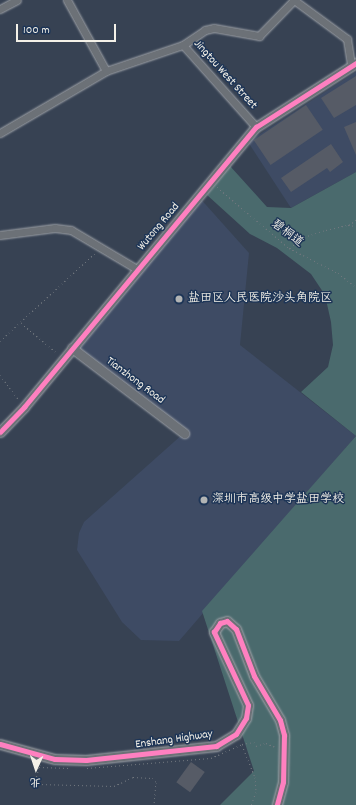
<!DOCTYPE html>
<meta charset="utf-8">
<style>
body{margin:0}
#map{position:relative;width:356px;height:805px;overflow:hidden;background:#374253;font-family:Dekko,"LXGW WenKai TC",sans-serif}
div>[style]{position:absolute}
.built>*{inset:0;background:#3e4b64}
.green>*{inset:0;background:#4a6a6d}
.building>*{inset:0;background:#565b66;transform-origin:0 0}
.path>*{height:1px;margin-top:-0.5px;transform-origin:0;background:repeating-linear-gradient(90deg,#72787f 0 1px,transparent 0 4px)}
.roads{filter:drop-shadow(0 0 1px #9da1a7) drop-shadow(0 0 1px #9da1a7)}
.minor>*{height:7px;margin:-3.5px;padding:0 3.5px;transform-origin:3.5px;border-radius:3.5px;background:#6c7177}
.tertiary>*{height:9px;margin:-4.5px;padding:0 4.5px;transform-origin:4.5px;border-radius:4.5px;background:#6c7177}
.cycleway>*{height:5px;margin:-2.5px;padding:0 2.5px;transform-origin:2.5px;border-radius:2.5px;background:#ff80c0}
.dots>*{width:11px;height:11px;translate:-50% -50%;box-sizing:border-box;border:2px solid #1d3557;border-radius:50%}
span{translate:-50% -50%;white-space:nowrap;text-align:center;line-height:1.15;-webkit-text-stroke:3px #1d3557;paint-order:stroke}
.street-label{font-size:12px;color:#f4f1e8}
.poi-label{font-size:12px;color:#f4f1e8}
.left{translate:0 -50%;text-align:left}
.north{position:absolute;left:16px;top:749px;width:40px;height:40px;-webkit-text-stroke:3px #1d3557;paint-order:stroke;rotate:183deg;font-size:11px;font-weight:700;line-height:16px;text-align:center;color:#f4f1e8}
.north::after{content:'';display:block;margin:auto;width:14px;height:18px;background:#f4f1e8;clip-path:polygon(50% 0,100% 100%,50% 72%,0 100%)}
.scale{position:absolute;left:16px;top:24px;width:100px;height:18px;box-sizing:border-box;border:2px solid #f4f1e8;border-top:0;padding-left:5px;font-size:12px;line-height:14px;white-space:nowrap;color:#f4f1e8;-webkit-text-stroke:3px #1d3557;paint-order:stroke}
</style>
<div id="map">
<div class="built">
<div style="clip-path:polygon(356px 72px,356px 172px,291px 208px,248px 142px)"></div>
<div style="clip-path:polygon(198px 196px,249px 253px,240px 345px,356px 436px,179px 641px,141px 640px,122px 622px,77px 550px,79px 533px,84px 522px,184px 433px,72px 348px)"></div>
</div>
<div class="green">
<div style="clip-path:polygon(230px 166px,267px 207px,291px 208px,356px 172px,356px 805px,220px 805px,254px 771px,202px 611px,356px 436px,301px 392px,328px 367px,333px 345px,331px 322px,325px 295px,311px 274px,277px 248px,250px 234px,207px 195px)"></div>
</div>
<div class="building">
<div style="clip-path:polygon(356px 76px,356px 105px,334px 118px,321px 98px)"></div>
<div style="left:306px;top:105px;width:30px;height:63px;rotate:56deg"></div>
<div style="clip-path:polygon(356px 122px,356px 155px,344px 127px)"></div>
<div style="clip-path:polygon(331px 144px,343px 162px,330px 172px,327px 168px,291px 192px,281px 178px)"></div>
<div style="left:191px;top:762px;width:17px;height:25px;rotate:36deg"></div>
</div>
<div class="path">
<div style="left:217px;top:187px;width:94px;rotate:40.3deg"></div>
<div style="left:289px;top:248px;width:55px;rotate:27deg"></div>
<div style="left:338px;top:273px;width:23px;rotate:38deg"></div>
<div style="left:349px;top:225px;width:9px;rotate:-36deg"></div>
<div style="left:290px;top:248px;width:18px;rotate:-38deg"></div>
<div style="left:304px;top:237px;width:23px;rotate:-18deg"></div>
<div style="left:326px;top:230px;width:23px;rotate:-13deg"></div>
<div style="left:348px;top:225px;width:8px;rotate:7deg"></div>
<div style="left:21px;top:323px;width:47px;rotate:39.8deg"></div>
<div style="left:0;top:341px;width:129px;rotate:-42.8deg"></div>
<div style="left:0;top:375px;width:31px;rotate:53deg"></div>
<div style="left:242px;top:745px;width:35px;rotate:68deg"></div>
<div style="left:255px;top:777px;width:15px;rotate:86deg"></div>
<div style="left:256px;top:792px;width:14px;rotate:111deg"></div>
<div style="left:40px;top:764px;width:18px;rotate:106deg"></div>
<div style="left:35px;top:781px;width:4px;rotate:45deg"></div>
<div style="left:38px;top:784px;width:76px;rotate:1.5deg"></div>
<div style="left:114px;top:786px;width:21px;rotate:-25deg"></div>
<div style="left:133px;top:777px;width:19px;rotate:3deg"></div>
<div style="left:152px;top:778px;width:6px;rotate:45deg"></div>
<div style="left:156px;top:782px;width:23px;rotate:95deg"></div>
<div style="left:39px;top:767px;width:31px;rotate:2deg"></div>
<div style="left:87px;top:768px;width:124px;rotate:-4.6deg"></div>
<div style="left:211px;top:758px;width:34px;rotate:-24deg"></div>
<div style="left:242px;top:744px;width:12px;rotate:-9deg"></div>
<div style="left:254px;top:742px;width:4px;rotate:63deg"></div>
<div style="left:256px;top:746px;width:10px;rotate:-17deg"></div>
<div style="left:266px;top:743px;width:10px;rotate:24deg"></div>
</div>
<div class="roads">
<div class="minor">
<div style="left:67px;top:0;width:81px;rotate:61.2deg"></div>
<div style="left:294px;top:0;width:66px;rotate:36.3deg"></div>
<div style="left:347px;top:39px;width:25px;rotate:81deg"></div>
<div style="left:0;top:9px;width:19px;rotate:-28deg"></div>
<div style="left:183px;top:45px;width:27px;rotate:-34deg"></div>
<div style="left:205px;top:30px;width:9px;rotate:-13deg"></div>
<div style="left:214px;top:28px;width:46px;rotate:10.1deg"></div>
<div style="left:259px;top:36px;width:50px;rotate:-45.8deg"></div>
<div style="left:0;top:133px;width:123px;rotate:-30.3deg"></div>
<div style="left:106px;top:71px;width:81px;rotate:-18.7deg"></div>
<div style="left:183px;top:45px;width:110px;rotate:48.3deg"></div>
<div style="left:0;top:235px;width:55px;rotate:-7.3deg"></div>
<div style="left:55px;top:228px;width:16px;rotate:7deg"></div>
<div style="left:71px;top:230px;width:77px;rotate:30.6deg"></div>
</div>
<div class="tertiary">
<div style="left:72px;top:348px;width:141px;rotate:37.2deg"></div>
<div style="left:0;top:432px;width:35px;rotate:-46deg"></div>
<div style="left:24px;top:407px;width:364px;rotate:-50.4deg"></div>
<div style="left:256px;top:127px;width:119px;rotate:-32.6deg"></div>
<div style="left:0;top:744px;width:57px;rotate:15.3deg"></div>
<div style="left:55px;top:759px;width:31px;rotate:2deg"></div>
<div style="left:86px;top:760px;width:131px;rotate:-6.1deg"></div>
<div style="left:216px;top:746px;width:23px;rotate:-31deg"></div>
<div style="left:236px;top:734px;width:19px;rotate:-58deg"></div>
<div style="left:246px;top:718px;width:13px;rotate:-81deg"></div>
<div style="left:248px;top:705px;width:81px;rotate:-115deg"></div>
<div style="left:214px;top:632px;width:11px;rotate:-56deg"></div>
<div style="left:220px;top:623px;width:7px;rotate:-16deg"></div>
<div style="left:227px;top:621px;width:12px;rotate:42deg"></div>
<div style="left:236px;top:629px;width:50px;rotate:69deg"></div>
<div style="left:254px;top:676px;width:51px;rotate:59.4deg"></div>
<div style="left:280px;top:720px;width:16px;rotate:75deg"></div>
<div style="left:284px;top:735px;width:47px;rotate:91.2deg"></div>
<div style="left:283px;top:782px;width:24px;rotate:105deg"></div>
</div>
</div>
<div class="cycleway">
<div style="left:0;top:432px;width:35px;rotate:-46deg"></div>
<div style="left:24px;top:407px;width:364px;rotate:-50.4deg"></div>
<div style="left:256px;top:127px;width:119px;rotate:-32.6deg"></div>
<div style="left:0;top:744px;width:57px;rotate:15.3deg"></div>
<div style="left:55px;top:759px;width:31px;rotate:2deg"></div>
<div style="left:86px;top:760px;width:131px;rotate:-6.1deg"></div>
<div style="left:216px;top:746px;width:23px;rotate:-31deg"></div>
<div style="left:236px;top:734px;width:19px;rotate:-58deg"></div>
<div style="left:246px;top:718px;width:13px;rotate:-81deg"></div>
<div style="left:248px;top:705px;width:81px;rotate:-115deg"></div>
<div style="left:214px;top:632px;width:11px;rotate:-56deg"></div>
<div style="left:220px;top:623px;width:7px;rotate:-16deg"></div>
<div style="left:227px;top:621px;width:12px;rotate:42deg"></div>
<div style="left:236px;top:629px;width:50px;rotate:69deg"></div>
<div style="left:254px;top:676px;width:51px;rotate:59.4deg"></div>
<div style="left:280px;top:720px;width:16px;rotate:75deg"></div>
<div style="left:284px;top:735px;width:47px;rotate:91.2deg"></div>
<div style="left:283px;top:782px;width:24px;rotate:105deg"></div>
</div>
<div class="dots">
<div style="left:179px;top:299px;background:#b2b4b4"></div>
<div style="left:204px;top:500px;background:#b2b4b4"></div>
</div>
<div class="street-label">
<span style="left:225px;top:75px;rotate:48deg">Jingtou West Street</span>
<span style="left:159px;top:227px;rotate:-50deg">Wutong Road</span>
<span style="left:287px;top:234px;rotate:37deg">碧桐道</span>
<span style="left:135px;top:381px;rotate:37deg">Tianzhong Road</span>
<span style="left:174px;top:740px;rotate:-8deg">Enshang Highway</span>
</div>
<div class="poi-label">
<span class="left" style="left:188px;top:299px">盐田区人民医院沙头角院区</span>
<span class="left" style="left:212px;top:500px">深圳市高级中学盐田学校</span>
</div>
<div class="north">北</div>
<div class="scale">100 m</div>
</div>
